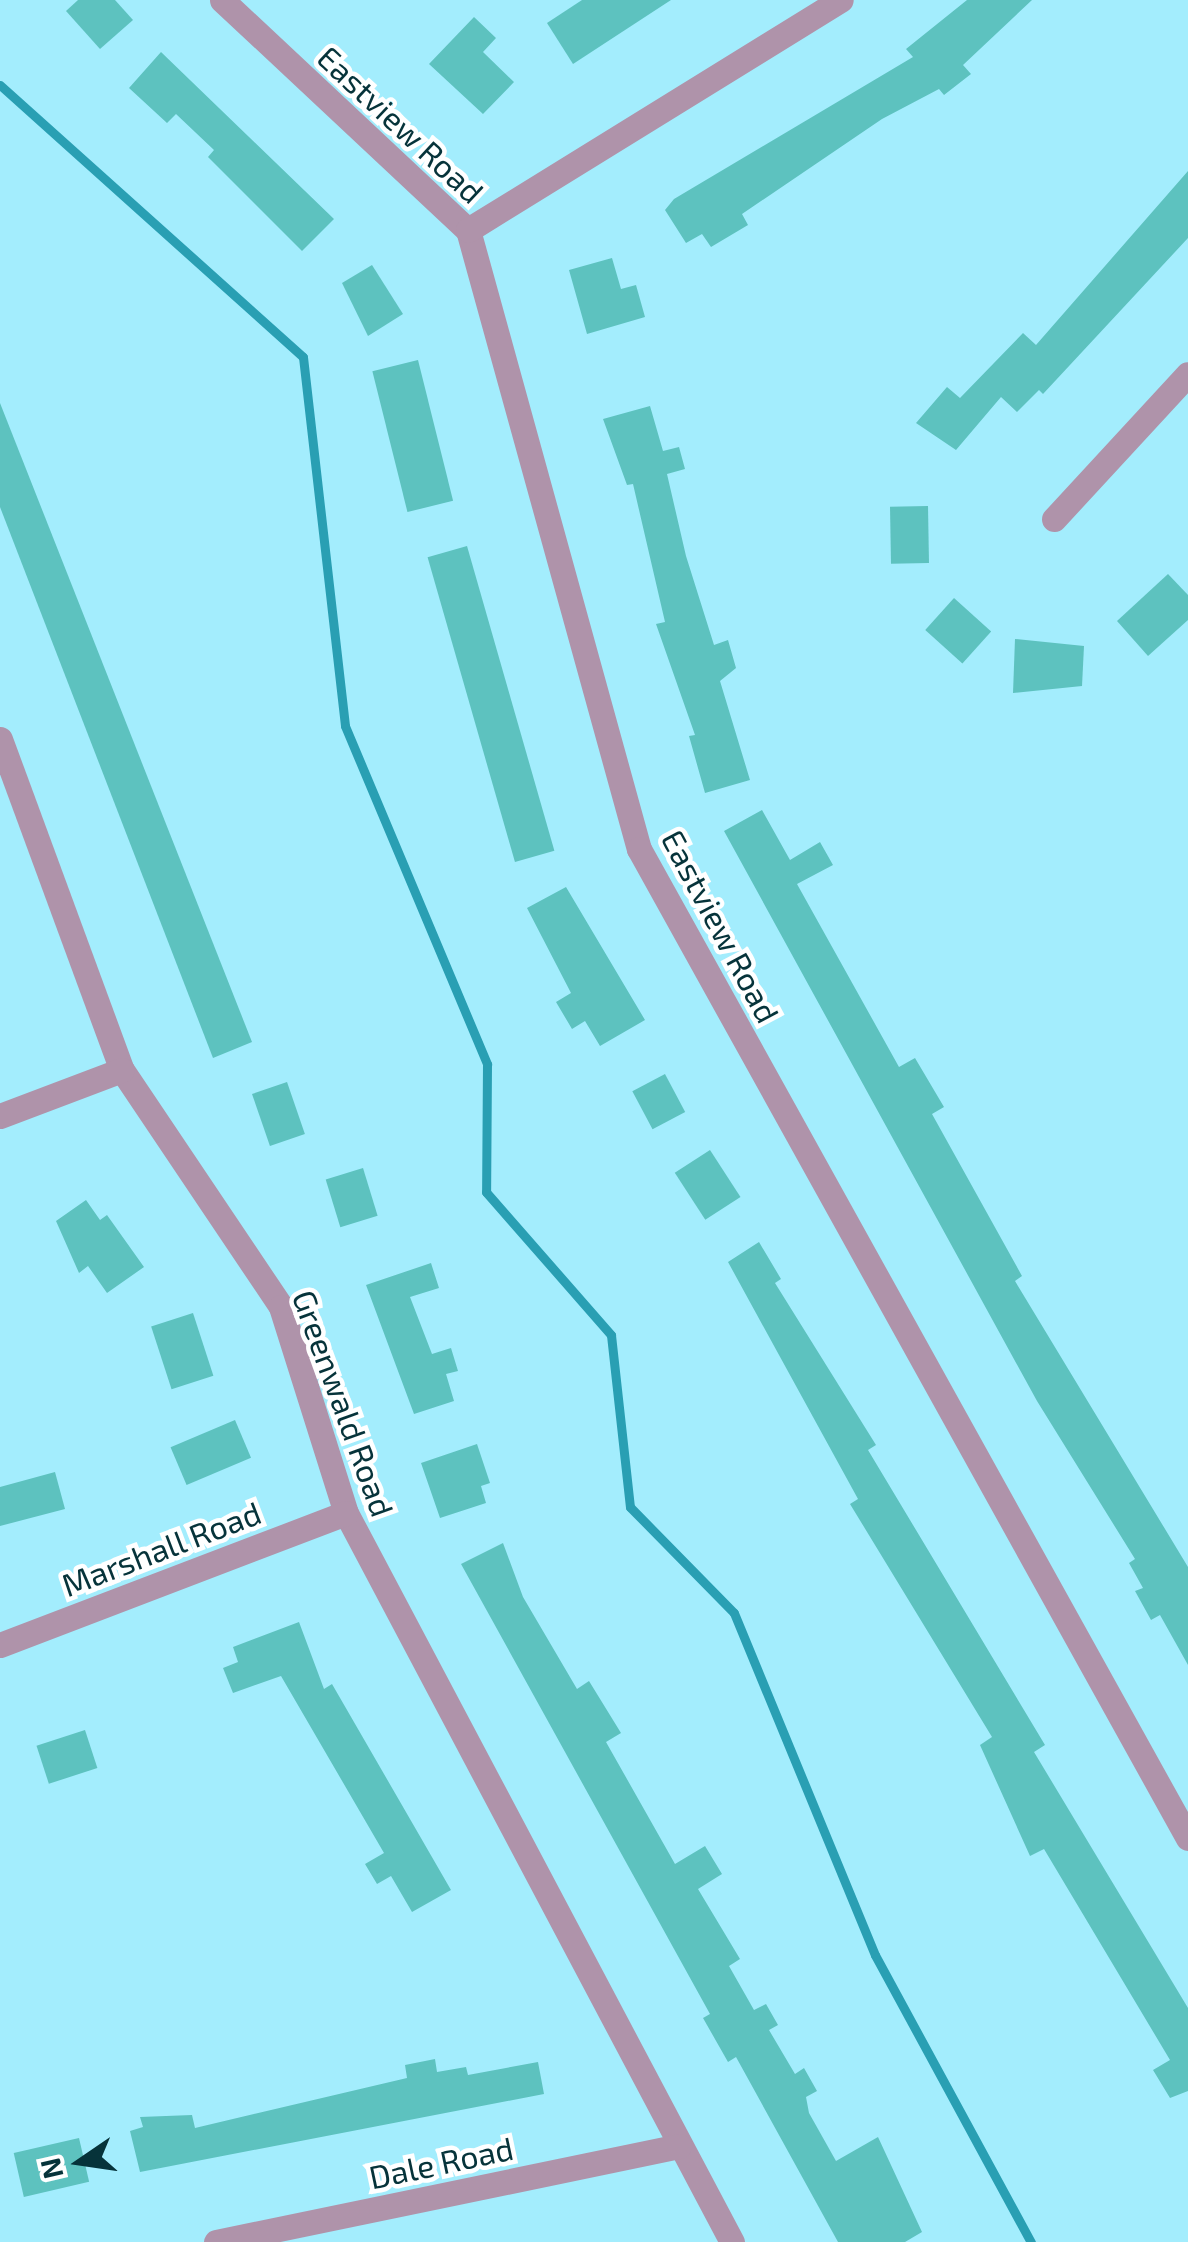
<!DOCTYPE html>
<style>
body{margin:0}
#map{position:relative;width:1188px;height:2242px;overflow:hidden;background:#a3edfd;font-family:"Exo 2",sans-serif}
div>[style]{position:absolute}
.stream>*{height:9px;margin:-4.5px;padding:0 4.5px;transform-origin:4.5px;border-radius:4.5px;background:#299fb3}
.building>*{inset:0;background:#5dc2bf;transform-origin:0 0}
.street>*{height:25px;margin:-12.5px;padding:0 12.5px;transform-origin:12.5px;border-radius:12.5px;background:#af93aa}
span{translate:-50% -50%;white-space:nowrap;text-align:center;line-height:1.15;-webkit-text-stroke:9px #fff;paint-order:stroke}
.street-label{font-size:32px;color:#06333a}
.north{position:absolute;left:30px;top:2112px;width:100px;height:100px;-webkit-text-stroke:8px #fff;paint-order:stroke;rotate:257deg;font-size:28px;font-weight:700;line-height:40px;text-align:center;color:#06333a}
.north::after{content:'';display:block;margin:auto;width:35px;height:45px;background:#06333a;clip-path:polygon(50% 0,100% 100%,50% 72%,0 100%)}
</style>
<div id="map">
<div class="stream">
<div style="left:0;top:85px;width:407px;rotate:41.9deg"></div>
<div style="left:303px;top:357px;width:371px;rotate:83.5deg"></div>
<div style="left:345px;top:726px;width:367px;rotate:67.2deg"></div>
<div style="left:487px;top:1064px;width:128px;rotate:90.4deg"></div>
<div style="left:486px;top:1192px;width:190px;rotate:48.8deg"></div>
<div style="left:611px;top:1335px;width:173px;rotate:83.7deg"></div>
<div style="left:630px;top:1507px;width:148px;rotate:45.5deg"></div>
<div style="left:734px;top:1613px;width:370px;rotate:67.6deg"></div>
<div style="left:875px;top:1955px;width:327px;rotate:61.5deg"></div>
</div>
<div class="building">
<div style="clip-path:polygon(78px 0,115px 0,133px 20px,100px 49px,66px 11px)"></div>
<div style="clip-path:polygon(582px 0,671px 0,573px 64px,547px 23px)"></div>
<div style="clip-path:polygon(967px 0,1032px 0,963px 65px,971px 74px,944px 95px,939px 89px,882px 119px,742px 214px,748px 225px,711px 247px,702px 234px,686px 243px,665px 210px,674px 199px,913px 57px,906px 49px)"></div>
<div style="clip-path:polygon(474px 17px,496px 38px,483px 52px,514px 82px,483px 114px,429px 64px)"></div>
<div style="clip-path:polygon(161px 52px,334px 219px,302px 251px,208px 157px,214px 150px,176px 114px,167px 123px,129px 88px)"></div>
<div style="clip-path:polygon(1188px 171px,1188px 238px,1043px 394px,1039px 390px,1017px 412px,1001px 397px,956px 450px,916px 423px,947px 387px,960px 398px,1023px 333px,1036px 345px)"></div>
<div style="clip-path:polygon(612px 258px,621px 289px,636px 285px,645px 317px,587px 334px,569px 270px)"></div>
<div style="clip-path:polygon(372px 265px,403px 314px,368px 336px,342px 283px)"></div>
<div style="left:418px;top:360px;width:145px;height:47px;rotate:76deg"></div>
<div style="clip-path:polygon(0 403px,252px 1042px,213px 1058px,0 507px)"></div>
<div style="clip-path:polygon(650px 406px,663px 451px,679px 447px,685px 469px,667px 474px,686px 556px,714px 645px,728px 640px,736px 668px,720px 681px,750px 780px,705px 793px,689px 736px,695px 735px,656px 624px,665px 622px,633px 484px,627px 485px,603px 419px)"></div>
<div style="left:928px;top:506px;width:57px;height:38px;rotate:89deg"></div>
<div style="left:467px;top:546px;width:317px;height:41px;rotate:74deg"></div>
<div style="clip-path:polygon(1168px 574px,1188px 595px,1188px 620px,1148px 656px,1117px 621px)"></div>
<div style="left:954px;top:598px;width:50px;height:43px;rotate:42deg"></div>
<div style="clip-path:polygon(1015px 639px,1084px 646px,1082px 686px,1013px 693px)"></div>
<div style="clip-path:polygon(762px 810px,790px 860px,820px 842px,833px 865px,797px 884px,899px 1067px,915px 1058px,944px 1107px,932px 1114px,1022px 1276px,1015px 1281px,1188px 1567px,1188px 1665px,1160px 1615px,1151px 1620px,1135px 1591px,1143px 1588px,1129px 1563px,1135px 1559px,1037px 1401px,724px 831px)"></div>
<div style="clip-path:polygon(566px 887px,645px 1020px,600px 1046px,585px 1021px,572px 1029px,556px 1002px,571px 993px,527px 908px)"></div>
<div style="left:665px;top:1074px;width:43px;height:37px;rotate:62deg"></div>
<div style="left:287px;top:1082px;width:55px;height:37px;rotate:71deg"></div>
<div style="left:710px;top:1150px;width:56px;height:42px;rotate:57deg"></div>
<div style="left:363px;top:1168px;width:50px;height:39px;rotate:73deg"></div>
<div style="clip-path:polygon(86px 1200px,100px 1220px,107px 1215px,144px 1267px,107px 1293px,88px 1266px,79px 1273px,56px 1221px)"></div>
<div style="clip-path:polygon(759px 1242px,781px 1279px,775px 1283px,876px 1445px,868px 1450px,1045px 1745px,1034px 1752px,1188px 2008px,1188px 2091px,1170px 2098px,1153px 2070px,1170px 2060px,1044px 1849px,1030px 1856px,980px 1745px,992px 1737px,850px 1504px,858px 1499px,728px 1262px)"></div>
<div style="clip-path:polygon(431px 1263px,439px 1288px,410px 1297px,432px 1354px,451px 1348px,458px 1371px,446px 1374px,454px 1401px,414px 1414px,366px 1285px)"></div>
<div style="left:193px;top:1313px;width:66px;height:44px;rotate:72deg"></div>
<div style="left:235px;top:1420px;width:41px;height:70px;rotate:67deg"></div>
<div style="clip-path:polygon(477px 1444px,490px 1483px,481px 1486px,486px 1503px,440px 1518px,421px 1463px)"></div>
<div style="clip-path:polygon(55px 1472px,65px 1509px,0 1526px,0 1487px)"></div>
<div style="clip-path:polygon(503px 1543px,523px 1597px,577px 1689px,589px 1681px,621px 1733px,606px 1742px,675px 1864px,705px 1846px,722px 1874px,698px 1889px,740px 1959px,729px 1966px,754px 2010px,766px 2004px,778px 2025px,769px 2030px,795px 2074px,804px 2068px,817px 2091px,806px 2097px,809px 2113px,836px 2161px,878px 2137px,922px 2232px,905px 2242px,838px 2242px,736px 2057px,728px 2062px,703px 2018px,710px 2014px,461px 1564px)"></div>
<div style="clip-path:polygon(299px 1622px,324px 1689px,332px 1684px,451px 1890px,412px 1912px,391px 1876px,377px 1884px,365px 1864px,384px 1853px,281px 1676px,233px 1693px,223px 1668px,238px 1662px,233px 1647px)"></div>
<div style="left:85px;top:1730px;width:40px;height:51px;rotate:72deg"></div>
<div style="clip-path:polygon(435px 2059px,437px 2072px,466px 2067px,468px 2075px,538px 2062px,544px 2094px,140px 2172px,130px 2131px,143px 2127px,140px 2117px,192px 2115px,195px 2128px,407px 2078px,405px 2065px)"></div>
<div style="left:79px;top:2138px;width:45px;height:67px;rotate:77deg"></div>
</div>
<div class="street">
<div style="left:222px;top:0;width:337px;rotate:43.1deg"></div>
<div style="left:468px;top:230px;width:642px;rotate:74.56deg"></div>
<div style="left:639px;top:849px;width:1131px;rotate:60.97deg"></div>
<div style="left:468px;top:230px;width:438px;rotate:-31.7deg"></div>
<div style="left:1054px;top:519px;width:197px;rotate:-47.3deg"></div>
<div style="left:0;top:739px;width:353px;rotate:69.8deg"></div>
<div style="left:122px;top:1070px;width:285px;rotate:56.1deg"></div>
<div style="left:281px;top:1307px;width:216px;rotate:72.5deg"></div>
<div style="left:346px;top:1513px;width:825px;rotate:62.1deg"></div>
<div style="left:0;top:1116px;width:130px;rotate:-20.7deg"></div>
<div style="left:0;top:1645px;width:370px;rotate:-20.9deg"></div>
<div style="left:216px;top:2242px;width:473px;rotate:-11.7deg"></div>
</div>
<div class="street-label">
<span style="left:401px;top:124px;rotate:43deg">Eastview Road</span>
<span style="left:721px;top:926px;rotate:62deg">Eastview Road</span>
<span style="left:344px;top:1403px;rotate:70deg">Greenwald Road</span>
<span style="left:161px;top:1548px;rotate:-21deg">Marshall Road</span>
<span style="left:441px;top:2162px;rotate:-12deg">Dale Road</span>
</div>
<div class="north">N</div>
</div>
